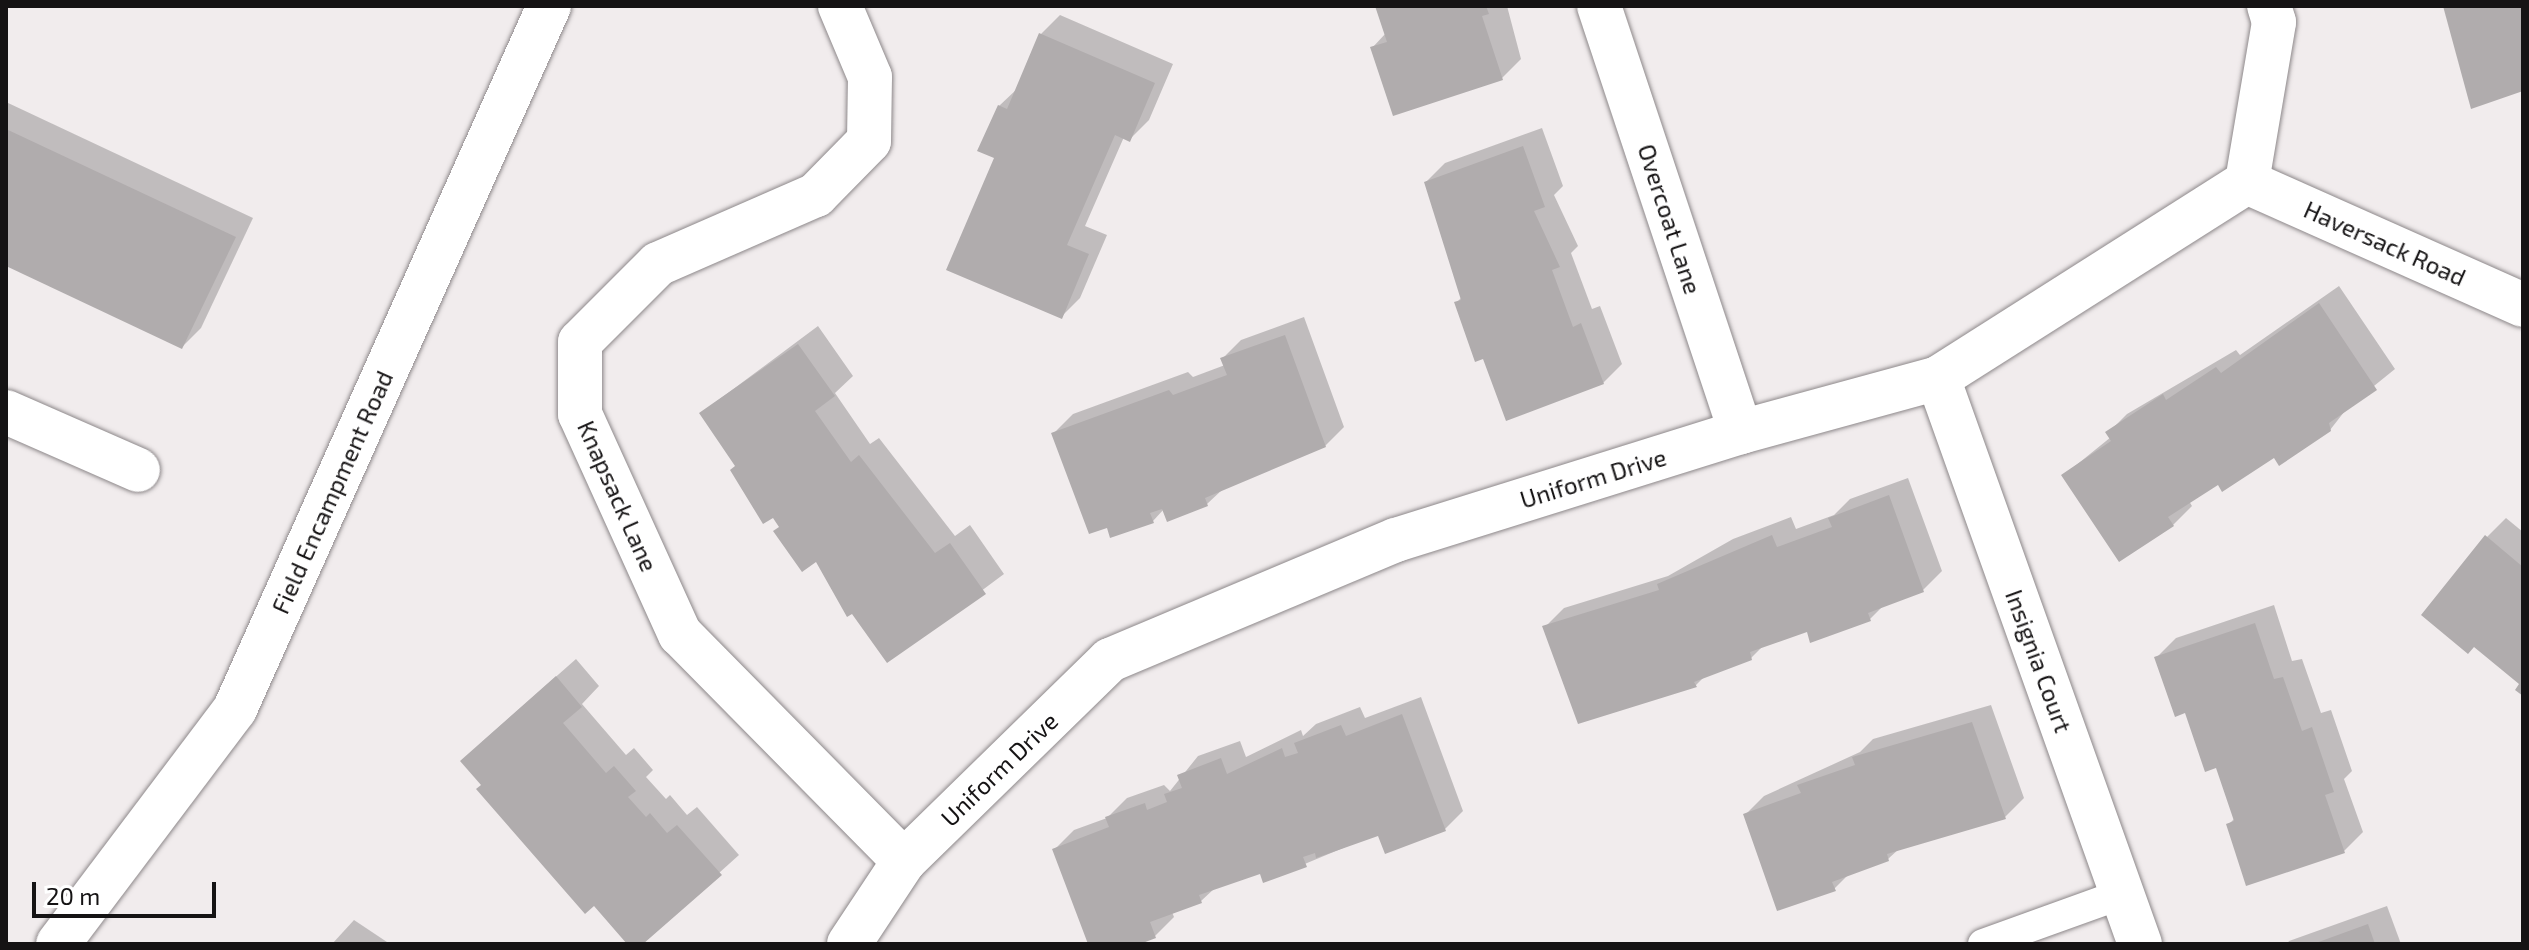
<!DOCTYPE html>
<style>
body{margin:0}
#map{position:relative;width:2529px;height:950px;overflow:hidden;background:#f1eced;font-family:"Exo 2",sans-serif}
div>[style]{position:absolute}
.shadow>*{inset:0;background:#0003}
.building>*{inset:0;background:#b0acad}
.roads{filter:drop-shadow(0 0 2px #8d888a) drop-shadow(0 0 2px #8d888a)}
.service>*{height:30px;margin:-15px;padding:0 15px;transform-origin:15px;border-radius:15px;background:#fff}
.minor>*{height:44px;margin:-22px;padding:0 22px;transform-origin:22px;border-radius:22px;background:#fff}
.tertiary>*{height:44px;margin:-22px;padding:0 22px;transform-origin:22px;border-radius:22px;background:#fff}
span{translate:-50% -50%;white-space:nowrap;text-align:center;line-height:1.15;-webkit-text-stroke:6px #fff;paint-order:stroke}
.street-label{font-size:24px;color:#151314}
.frame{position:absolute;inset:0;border:8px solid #151314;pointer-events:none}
.scale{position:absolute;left:32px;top:882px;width:184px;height:36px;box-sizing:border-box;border:4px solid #151314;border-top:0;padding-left:10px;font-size:24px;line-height:28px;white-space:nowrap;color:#151314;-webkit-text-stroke:6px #fff;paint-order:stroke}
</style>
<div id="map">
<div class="shadow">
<div style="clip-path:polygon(1377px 6px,1507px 6px,1521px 59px,1502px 78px,1372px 48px,1386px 33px)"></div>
<div style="clip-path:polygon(1060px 15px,1173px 64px,1149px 120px,1130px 139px,1124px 137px,1085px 226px,1107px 235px,1080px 298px,1061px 317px,997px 157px,999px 106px,1019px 87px,1041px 34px)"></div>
<div style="clip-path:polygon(6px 102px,253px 218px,201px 328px,182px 347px,6px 264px)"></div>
<div style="clip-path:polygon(1542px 128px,1563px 186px,1554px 195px,1578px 246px,1571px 253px,1592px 309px,1600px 306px,1622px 364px,1603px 383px,1485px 357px,1456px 303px,1462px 297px,1426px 182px,1445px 163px)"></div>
<div style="clip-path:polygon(2339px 286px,2395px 369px,2348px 407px,2330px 430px,2219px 482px,2189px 501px,2192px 506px,2173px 525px,2064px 475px,2111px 437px,2108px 433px,2127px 414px,2236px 350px,2240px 355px)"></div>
<div style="clip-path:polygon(1304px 317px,1344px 427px,1325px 446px,1223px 489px,1207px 504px,1164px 509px,1153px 521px,1108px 525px,1054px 433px,1073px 414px,1188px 372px,1193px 377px,1225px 365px,1222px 359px,1241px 340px)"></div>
<div style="clip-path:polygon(818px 326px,853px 376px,835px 393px,870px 444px,879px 438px,955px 536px,970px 525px,1004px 574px,887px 661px,817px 560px,781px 526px,701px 413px)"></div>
<div style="clip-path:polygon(1908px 478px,1942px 571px,1923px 590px,1884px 605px,1870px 619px,1808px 630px,1764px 645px,1751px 658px,1706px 675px,1696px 685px,1579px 722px,1545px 627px,1564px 608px,1668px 576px,1733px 539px,1791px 517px,1796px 529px,1834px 515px,1850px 499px)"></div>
<div style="clip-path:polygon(2506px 518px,2523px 532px,2523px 694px,2487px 537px)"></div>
<div style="clip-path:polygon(2274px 605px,2292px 661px,2302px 659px,2321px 713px,2331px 710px,2352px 771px,2344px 779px,2363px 832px,2344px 851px,2228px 825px,2235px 818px,2217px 765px,2157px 657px,2176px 638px)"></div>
<div style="clip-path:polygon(576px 659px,599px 686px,582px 704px,626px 755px,634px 748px,653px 770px,646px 777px,666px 799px,670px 795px,687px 815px,697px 807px,739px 855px,640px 944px,630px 944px,483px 785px,482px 742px)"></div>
<div style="clip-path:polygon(1421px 697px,1463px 811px,1444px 830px,1379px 833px,1264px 881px,1261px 871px,1215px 888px,1201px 901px,1172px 912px,1174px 917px,1155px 936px,1134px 944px,1090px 944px,1055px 849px,1074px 830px,1107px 818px,1127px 798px,1164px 785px,1170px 791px,1198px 756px,1240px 741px,1246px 757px,1301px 730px,1303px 736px,1316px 724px,1360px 707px,1365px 718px)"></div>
<div style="clip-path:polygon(1991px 705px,2024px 798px,2005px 817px,1900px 848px,1888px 859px,1850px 873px,1834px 889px,1745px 815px,1764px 796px,1860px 752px,1873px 739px)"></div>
<div style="clip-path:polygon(2387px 906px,2401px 944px,2287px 944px,2289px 941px)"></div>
<div style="clip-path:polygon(354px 920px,390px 944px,332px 944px)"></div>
</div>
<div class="building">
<div style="clip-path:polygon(1375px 6px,1486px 6px,1489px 14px,1482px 16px,1503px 80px,1393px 116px,1370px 47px,1387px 42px)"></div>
<div style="clip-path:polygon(2443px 6px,2523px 6px,2523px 91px,2471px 109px)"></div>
<div style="clip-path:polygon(1039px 33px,1155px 83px,1130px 142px,1115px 135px,1067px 245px,1089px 254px,1062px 319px,946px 270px,994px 158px,977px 151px,998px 105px,1007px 109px)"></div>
<div style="clip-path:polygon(6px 129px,236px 237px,182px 349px,6px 266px)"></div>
<div style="clip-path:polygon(1523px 146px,1545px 207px,1534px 211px,1560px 267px,1552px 270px,1573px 327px,1581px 323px,1604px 384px,1506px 421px,1483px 359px,1475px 362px,1454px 302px,1461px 300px,1424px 182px)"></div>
<div style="clip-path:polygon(2319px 303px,2377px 390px,2329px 423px,2331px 431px,2279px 466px,2274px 458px,2222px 492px,2218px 485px,2168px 517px,2174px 526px,2119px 562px,2061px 475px,2111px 441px,2105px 432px,2163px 394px,2166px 400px,2216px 367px,2221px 373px)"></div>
<div style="clip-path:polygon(1285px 335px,1326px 447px,1205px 498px,1208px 506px,1167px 522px,1162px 509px,1150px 513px,1154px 523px,1110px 538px,1107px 528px,1089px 534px,1051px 433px,1169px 390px,1173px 395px,1227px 375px,1220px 358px)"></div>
<div style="clip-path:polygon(798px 344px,835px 396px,815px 411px,851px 462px,859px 455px,935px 553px,950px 543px,986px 594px,887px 663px,852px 614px,847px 617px,816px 562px,802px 572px,773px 531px,779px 527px,773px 518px,763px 524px,730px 470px,735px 466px,699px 413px)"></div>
<div style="clip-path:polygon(1889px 495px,1924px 592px,1868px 613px,1871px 621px,1810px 643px,1807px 632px,1750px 652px,1752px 660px,1694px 682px,1697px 687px,1578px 724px,1542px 626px,1659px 590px,1657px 584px,1772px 535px,1777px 547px,1832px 527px,1828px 518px)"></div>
<div style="clip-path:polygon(2485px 535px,2523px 567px,2523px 696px,2515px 690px,2519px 684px,2474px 647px,2468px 654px,2421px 615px)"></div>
<div style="clip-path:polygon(2255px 623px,2274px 679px,2283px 677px,2302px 731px,2312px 727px,2334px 792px,2325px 795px,2345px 853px,2246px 886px,2226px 824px,2234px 821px,2216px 768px,2205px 772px,2185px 713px,2175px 717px,2154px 657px)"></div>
<div style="clip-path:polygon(556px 676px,582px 707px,563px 723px,606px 773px,614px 766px,636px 791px,628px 797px,646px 817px,650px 813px,667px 833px,677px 825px,722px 875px,643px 944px,627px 944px,594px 906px,585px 914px,476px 789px,481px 785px,460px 761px)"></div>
<div style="clip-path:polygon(1402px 714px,1446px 831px,1385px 854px,1378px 836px,1316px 858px,1315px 853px,1303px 857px,1307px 867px,1263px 883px,1260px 874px,1199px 895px,1202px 903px,1150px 922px,1156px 938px,1140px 944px,1088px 944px,1052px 849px,1109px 827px,1105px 817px,1145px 803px,1147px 810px,1167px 802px,1164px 794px,1182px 788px,1177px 775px,1221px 758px,1227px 774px,1282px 748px,1285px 757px,1298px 753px,1294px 743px,1341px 725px,1346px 736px)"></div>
<div style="clip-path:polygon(1972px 722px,2006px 819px,1887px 854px,1889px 861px,1832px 882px,1836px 891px,1777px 911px,1743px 814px,1801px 793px,1797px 785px,1855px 765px,1852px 757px)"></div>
<div style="clip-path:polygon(2368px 924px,2375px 944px,2313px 944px)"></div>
</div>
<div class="roads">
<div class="service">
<div style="left:1983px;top:944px;width:148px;rotate:-19.8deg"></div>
</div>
<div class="minor">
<div style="left:840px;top:6px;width:77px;rotate:67.1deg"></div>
<div style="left:870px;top:77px;width:64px;rotate:90.9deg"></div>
<div style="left:869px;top:141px;width:76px;rotate:134.5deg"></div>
<div style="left:816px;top:195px;width:172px;rotate:156.4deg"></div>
<div style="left:658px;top:264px;width:110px;rotate:135deg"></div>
<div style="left:580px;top:342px;width:72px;rotate:90deg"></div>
<div style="left:580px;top:414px;width:242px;rotate:65.6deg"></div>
<div style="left:680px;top:634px;width:319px;rotate:45.4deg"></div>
<div style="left:1599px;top:6px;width:449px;rotate:71.6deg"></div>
<div style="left:2247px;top:182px;width:302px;rotate:24deg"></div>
<div style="left:1938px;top:378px;width:601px;rotate:70.36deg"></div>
<div style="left:6px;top:412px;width:144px;rotate:23.7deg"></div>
<div style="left:849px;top:944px;width:100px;rotate:-56.5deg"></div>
<div style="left:904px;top:861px;width:288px;rotate:-44.3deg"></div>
<div style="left:1110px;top:660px;width:310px;rotate:-22.8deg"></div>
<div style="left:1396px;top:540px;width:362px;rotate:-17.4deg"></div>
<div style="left:1741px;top:432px;width:204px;rotate:-15.3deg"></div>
<div style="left:1938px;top:378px;width:366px;rotate:-32.4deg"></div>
<div style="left:2247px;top:182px;width:162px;rotate:-80.4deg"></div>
<div style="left:2274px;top:22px;width:17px;rotate:-107deg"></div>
</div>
<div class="tertiary">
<div style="left:58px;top:944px;width:294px;rotate:-53deg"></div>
<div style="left:235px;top:709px;width:770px;rotate:-65.93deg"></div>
</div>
</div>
<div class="street-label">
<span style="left:1670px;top:219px;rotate:72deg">Overcoat Lane</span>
<span style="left:2385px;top:243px;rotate:24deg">Haversack Road</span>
<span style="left:1593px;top:478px;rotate:-17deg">Uniform Drive</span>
<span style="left:332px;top:492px;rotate:-66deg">Field Encampment Road</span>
<span style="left:618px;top:496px;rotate:66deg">Knapsack Lane</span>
<span style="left:2039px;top:661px;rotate:70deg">Insignia Court</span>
<span style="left:999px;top:769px;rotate:-44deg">Uniform Drive</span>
</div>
<div class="frame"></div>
<div class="scale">20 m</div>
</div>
